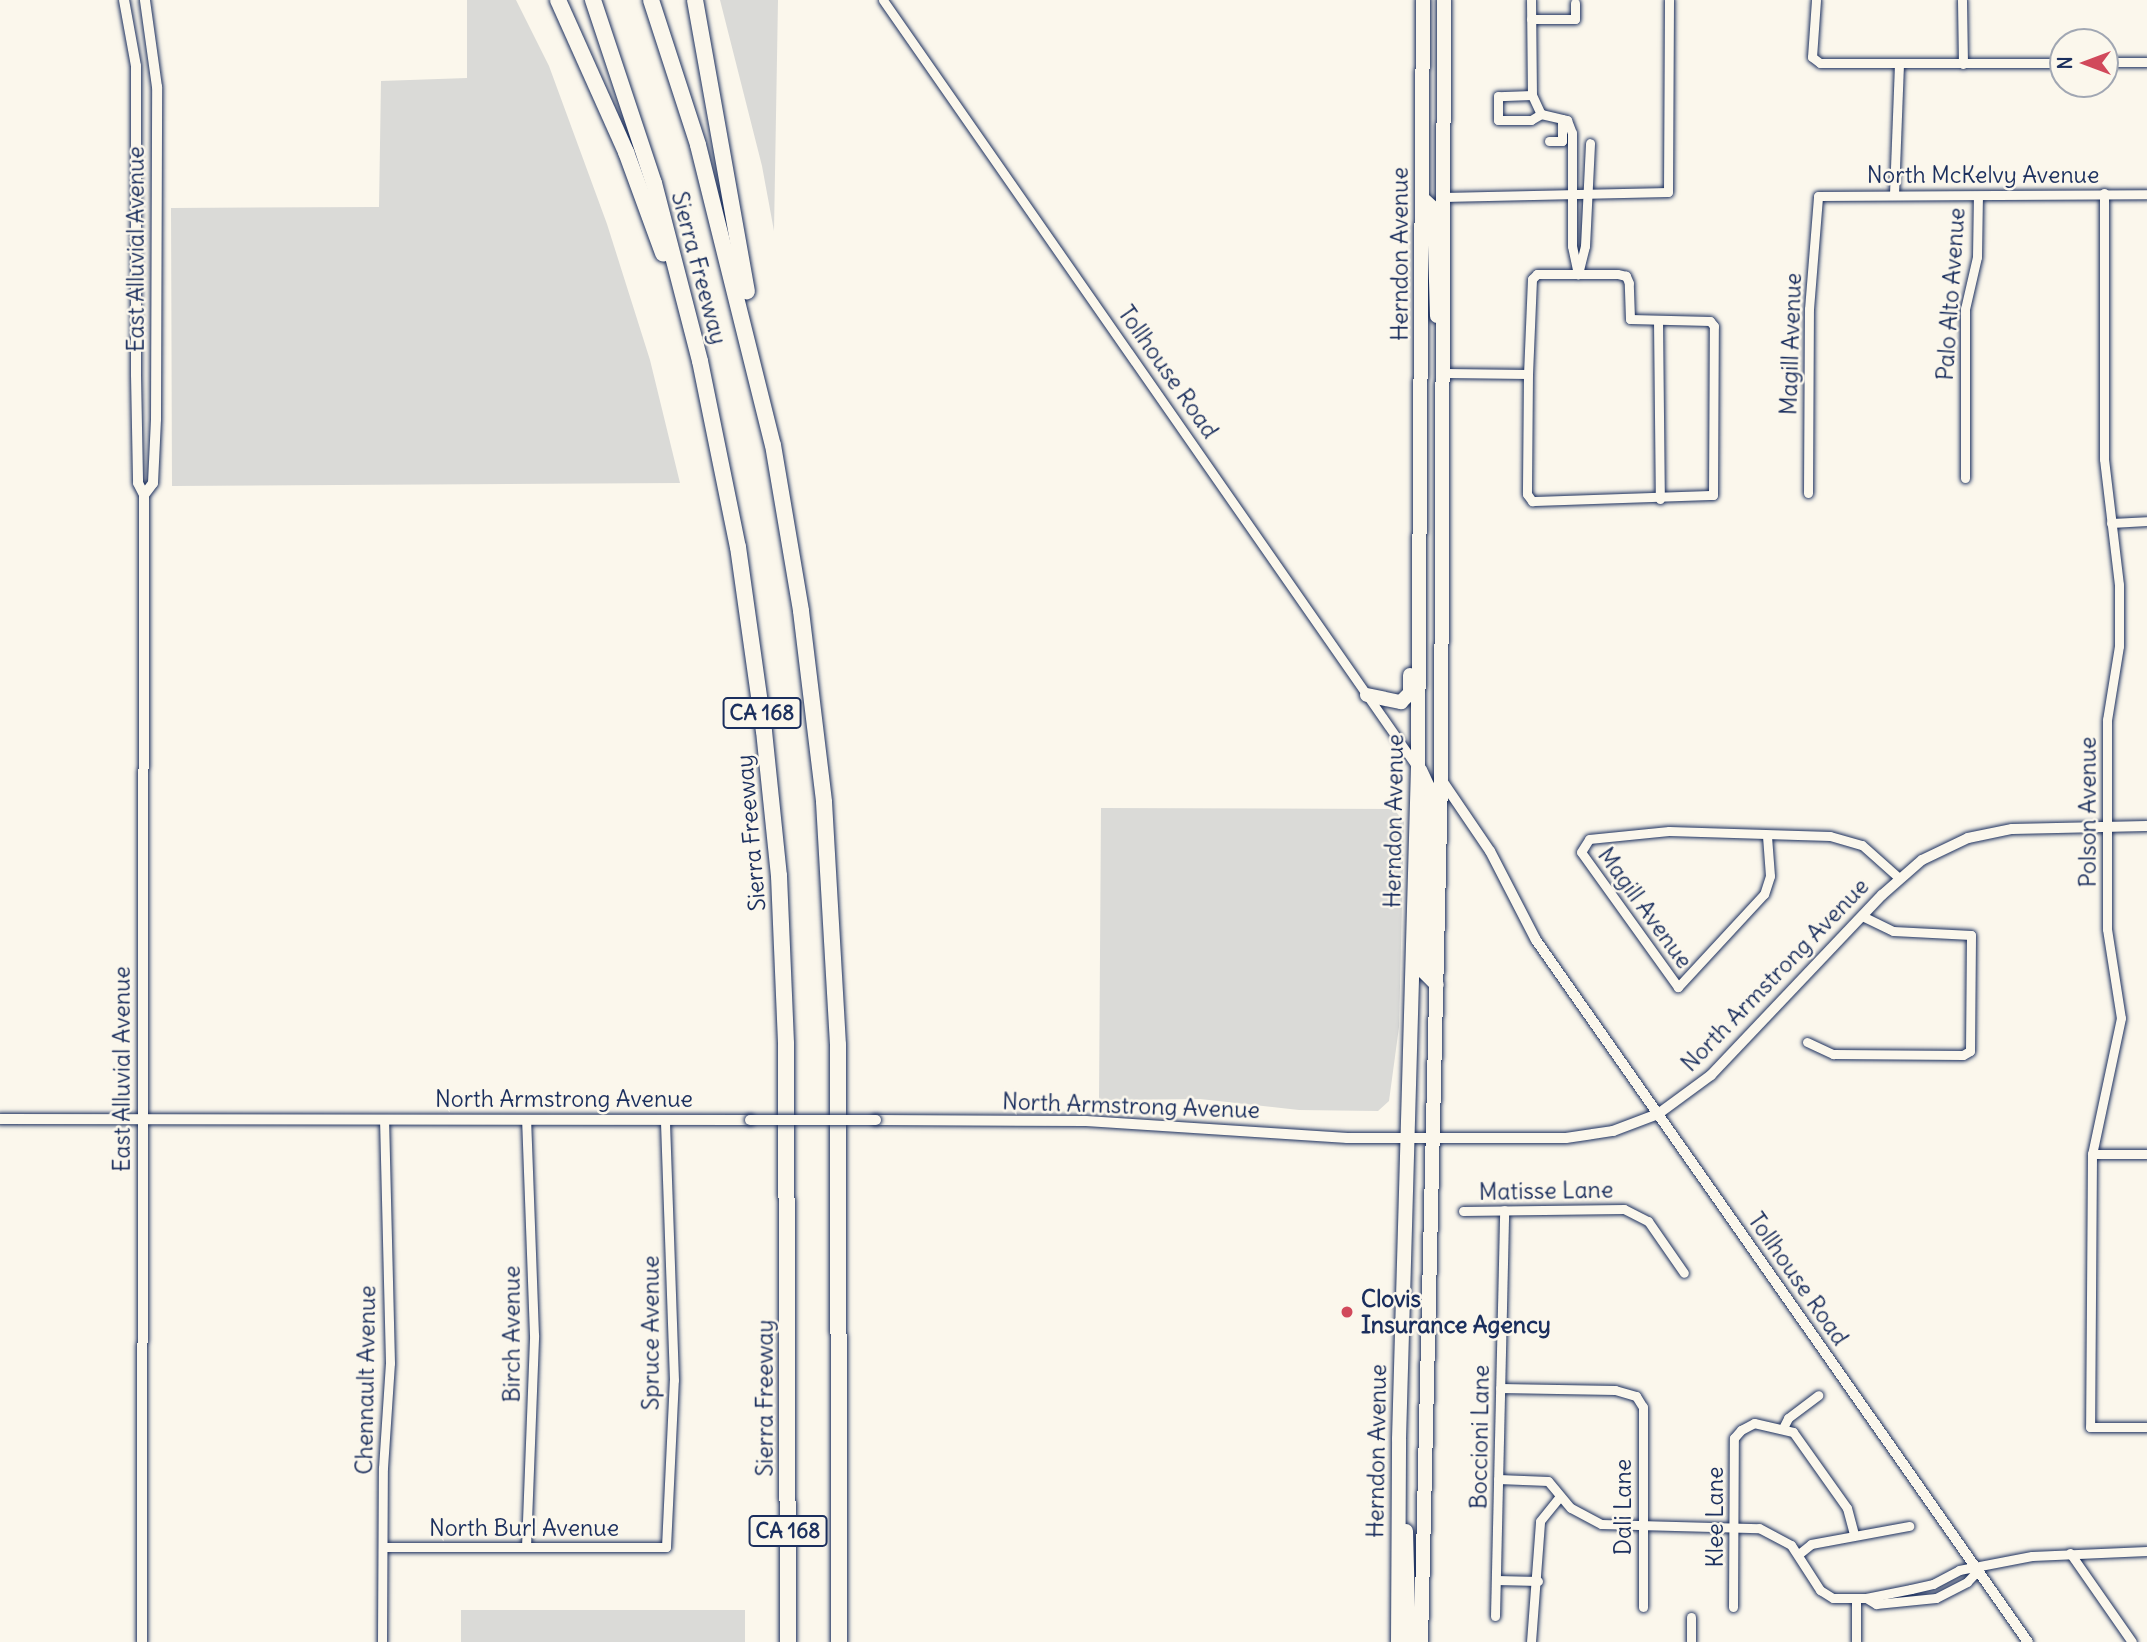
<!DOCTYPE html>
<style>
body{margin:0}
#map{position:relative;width:2147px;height:1642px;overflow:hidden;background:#fbf7ec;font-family:Delius,sans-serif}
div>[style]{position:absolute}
.green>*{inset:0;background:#dadad7;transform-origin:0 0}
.roads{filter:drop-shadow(0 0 2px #1b2f5e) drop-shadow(0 0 2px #1b2f5e)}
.minor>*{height:9px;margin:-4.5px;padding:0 4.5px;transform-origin:4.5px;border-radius:4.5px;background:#fbf7ec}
.tertiary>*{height:10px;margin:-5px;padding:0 5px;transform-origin:5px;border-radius:5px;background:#fbf7ec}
.primary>*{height:14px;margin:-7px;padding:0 7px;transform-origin:7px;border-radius:7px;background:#fbf7ec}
.motorway>*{height:16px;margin:-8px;padding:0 8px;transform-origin:8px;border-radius:8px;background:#fbf7ec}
.bridges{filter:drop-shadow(0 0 2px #1b2f5e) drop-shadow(0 0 2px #1b2f5e)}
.tertiary-bridge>*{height:10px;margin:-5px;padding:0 5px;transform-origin:5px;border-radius:5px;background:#fbf7ec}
.dots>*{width:19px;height:19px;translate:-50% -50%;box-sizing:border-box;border:4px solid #fbf7ec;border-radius:50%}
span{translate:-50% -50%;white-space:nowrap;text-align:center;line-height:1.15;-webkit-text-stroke:5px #fbf7ec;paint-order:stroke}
.shield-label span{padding:2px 5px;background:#fbf7ec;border:2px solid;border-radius:5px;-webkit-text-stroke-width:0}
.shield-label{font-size:21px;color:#1b2f5e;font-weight:700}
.street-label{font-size:23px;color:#1b2f5e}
.poi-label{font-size:23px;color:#1b2f5e;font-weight:700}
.left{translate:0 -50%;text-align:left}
.north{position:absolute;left:2049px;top:28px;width:70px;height:70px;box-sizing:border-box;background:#fbf7ec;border:2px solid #a1a7b3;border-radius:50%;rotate:270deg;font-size:19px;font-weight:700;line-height:28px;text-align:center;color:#1b2f5e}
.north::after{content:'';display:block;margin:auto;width:24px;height:32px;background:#d1495b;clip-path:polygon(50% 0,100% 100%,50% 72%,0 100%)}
</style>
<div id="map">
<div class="green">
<div style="clip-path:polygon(467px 0,516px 0,549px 66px,607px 224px,650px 360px,680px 483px,172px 486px,171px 208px,379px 207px,381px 81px,467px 78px)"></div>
<div style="clip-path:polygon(720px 0,778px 0,774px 231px,762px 166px)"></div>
<div style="clip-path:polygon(1101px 808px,1394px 809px,1404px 822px,1399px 1027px,1389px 1101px,1378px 1111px,1299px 1110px,1200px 1099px,1099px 1100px)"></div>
<div style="left:461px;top:1610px;width:284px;height:32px"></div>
</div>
<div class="roads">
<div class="minor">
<div style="left:883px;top:0;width:935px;rotate:55.15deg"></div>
<div style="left:1531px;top:0;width:95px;rotate:89.4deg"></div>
<div style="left:1532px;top:95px;width:21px;rotate:65deg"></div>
<div style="left:1541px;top:114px;width:27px;rotate:13deg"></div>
<div style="left:1567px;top:120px;width:14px;rotate:69deg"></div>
<div style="left:1572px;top:133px;width:113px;rotate:90deg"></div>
<div style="left:1572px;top:246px;width:29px;rotate:78deg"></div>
<div style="left:1578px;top:274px;width:29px;rotate:-76deg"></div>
<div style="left:1585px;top:246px;width:103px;rotate:-87.2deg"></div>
<div style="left:1816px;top:0;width:57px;rotate:94deg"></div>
<div style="left:1812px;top:57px;width:10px;rotate:37deg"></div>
<div style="left:1820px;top:63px;width:243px"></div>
<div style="left:1962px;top:0;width:64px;rotate:89.1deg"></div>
<div style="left:1531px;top:19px;width:44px"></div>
<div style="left:1575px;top:19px;width:16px;rotate:-90deg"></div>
<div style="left:2105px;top:62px;width:42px"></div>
<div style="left:1532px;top:95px;width:34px;rotate:178deg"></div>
<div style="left:1498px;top:96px;width:24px;rotate:90deg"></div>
<div style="left:1498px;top:120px;width:33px"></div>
<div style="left:1531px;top:120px;width:12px;rotate:-31deg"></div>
<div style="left:1549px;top:141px;width:13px"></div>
<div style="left:1562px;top:141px;width:22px;rotate:-90deg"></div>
<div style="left:2104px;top:193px;width:266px;rotate:90deg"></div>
<div style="left:2104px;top:459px;width:127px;rotate:83.2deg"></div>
<div style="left:2119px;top:585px;width:61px;rotate:90deg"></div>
<div style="left:2119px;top:646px;width:75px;rotate:99.2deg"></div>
<div style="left:2107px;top:720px;width:209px;rotate:90deg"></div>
<div style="left:2107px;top:929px;width:90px;rotate:81.1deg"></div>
<div style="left:2121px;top:1018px;width:139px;rotate:102deg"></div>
<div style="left:2092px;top:1154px;width:273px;rotate:90.4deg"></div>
<div style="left:2090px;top:1427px;width:57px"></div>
<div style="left:1894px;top:194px;width:128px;rotate:-87.8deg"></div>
<div style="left:1443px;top:197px;width:225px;rotate:-1.3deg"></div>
<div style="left:1668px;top:192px;width:192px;rotate:-89.7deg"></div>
<div style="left:1658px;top:320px;width:179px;rotate:89.4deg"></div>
<div style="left:1445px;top:373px;width:83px;rotate:0.7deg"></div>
<div style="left:1528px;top:374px;width:120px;rotate:90.5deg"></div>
<div style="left:1527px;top:494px;width:9px;rotate:54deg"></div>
<div style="left:1532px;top:501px;width:181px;rotate:-1.9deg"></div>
<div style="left:1713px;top:495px;width:169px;rotate:-89.7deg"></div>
<div style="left:1714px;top:326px;width:6px;rotate:-129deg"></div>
<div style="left:1710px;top:321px;width:80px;rotate:-178.6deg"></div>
<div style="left:1630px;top:319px;width:36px;rotate:-92deg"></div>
<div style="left:1629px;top:283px;width:8px;rotate:-113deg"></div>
<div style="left:1626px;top:276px;width:9px;rotate:-167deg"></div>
<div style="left:1617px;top:274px;width:80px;rotate:180deg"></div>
<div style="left:1537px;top:274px;width:7px;rotate:135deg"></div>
<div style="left:1532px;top:279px;width:95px;rotate:92.4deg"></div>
<div style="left:1965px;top:478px;width:169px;rotate:-90deg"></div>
<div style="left:1965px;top:309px;width:53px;rotate:-77deg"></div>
<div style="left:1977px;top:257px;width:61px;rotate:-89.1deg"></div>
<div style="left:1808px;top:493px;width:184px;rotate:-89.7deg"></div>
<div style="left:1809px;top:309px;width:113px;rotate:-85.4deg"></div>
<div style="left:1818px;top:196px;width:329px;rotate:-0.3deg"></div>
<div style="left:2111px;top:523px;width:36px;rotate:-3deg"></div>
<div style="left:1767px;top:836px;width:40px;rotate:85.7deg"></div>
<div style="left:1770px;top:876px;width:19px;rotate:108deg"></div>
<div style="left:1764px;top:894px;width:127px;rotate:132.8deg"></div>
<div style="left:1678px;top:987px;width:166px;rotate:-125.7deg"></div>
<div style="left:1581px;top:852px;width:15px;rotate:-58deg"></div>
<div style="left:1589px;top:839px;width:80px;rotate:-5.7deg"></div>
<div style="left:1669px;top:831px;width:161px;rotate:1.8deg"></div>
<div style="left:1830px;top:836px;width:33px;rotate:16deg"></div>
<div style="left:1862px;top:845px;width:50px;rotate:41.7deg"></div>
<div style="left:1807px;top:1042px;width:29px;rotate:25deg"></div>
<div style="left:1833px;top:1054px;width:130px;rotate:0.4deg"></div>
<div style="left:1963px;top:1055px;width:8px;rotate:-30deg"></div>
<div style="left:1970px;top:1051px;width:116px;rotate:-89.5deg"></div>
<div style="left:1971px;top:935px;width:78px;rotate:-177.1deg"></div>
<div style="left:1893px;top:931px;width:34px;rotate:-154deg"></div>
<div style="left:2092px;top:1154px;width:55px"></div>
<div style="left:1463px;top:1211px;width:161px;rotate:-0.7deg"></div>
<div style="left:1624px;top:1209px;width:27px;rotate:27deg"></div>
<div style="left:1648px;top:1221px;width:63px;rotate:55.3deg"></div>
<div style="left:1500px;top:1388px;width:115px;rotate:1deg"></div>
<div style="left:1615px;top:1390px;width:22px;rotate:16deg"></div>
<div style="left:1636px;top:1396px;width:13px;rotate:58deg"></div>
<div style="left:1643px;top:1407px;width:200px;rotate:90deg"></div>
<div style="left:1784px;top:1426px;width:9px;rotate:-63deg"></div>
<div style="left:1788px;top:1418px;width:38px;rotate:-37deg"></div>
<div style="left:1498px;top:1479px;width:50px;rotate:2.3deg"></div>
<div style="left:1548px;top:1481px;width:35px;rotate:50deg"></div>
<div style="left:1571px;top:1508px;width:34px;rotate:28deg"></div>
<div style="left:1601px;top:1524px;width:158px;rotate:1.5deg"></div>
<div style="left:1759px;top:1528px;width:36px;rotate:28deg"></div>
<div style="left:1791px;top:1545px;width:54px;rotate:57.2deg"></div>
<div style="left:1820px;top:1590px;width:15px;rotate:32deg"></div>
<div style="left:1833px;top:1598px;width:33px"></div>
<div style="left:1866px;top:1598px;width:46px;rotate:-11.3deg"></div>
<div style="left:1911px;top:1589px;width:23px;rotate:-13deg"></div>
<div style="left:1933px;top:1584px;width:30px;rotate:-28deg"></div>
<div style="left:1959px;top:1570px;width:74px;rotate:-10.9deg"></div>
<div style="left:2032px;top:1556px;width:115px;rotate:-2.5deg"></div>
<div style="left:383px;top:1547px;width:283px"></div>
<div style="left:666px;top:1547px;width:167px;rotate:-87.3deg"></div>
<div style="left:674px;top:1380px;width:260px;rotate:-92deg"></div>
<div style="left:526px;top:1547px;width:212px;rotate:-87.8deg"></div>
<div style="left:534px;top:1335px;width:215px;rotate:-92.1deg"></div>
<div style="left:1800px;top:1553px;width:14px;rotate:-39deg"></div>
<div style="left:1811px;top:1544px;width:100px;rotate:-10.4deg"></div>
<div style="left:2070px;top:1553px;width:108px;rotate:55.1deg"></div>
<div style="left:1496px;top:1580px;width:42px;rotate:1.4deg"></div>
<div style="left:1866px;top:1598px;width:12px;rotate:31deg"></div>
<div style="left:1876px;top:1604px;width:60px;rotate:-5.7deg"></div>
<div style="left:1936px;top:1598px;width:35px;rotate:-27deg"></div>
<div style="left:1967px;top:1582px;width:16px;rotate:-47deg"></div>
<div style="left:1733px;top:1607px;width:169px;rotate:-89.7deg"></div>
<div style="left:1734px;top:1438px;width:11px;rotate:-49deg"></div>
<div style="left:1741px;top:1430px;width:15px;rotate:-28deg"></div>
<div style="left:1754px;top:1423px;width:40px;rotate:13deg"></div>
<div style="left:1793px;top:1432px;width:93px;rotate:54.6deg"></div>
<div style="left:1847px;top:1508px;width:28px;rotate:75deg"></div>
<div style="left:1495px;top:1616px;width:406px;rotate:-88.7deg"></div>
<div style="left:1691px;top:1617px;width:25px;rotate:90deg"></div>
<div style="left:382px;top:1642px;width:174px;rotate:-89.7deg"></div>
<div style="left:383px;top:1468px;width:105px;rotate:-86.2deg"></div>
<div style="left:390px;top:1363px;width:243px;rotate:-91.4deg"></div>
<div style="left:1531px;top:1642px;width:121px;rotate:-85.7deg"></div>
<div style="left:1540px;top:1521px;width:32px;rotate:-51deg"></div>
<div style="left:1856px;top:1642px;width:43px;rotate:-90deg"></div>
</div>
<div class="tertiary">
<div style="left:124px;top:0;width:67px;rotate:79.7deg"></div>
<div style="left:136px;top:66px;width:309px;rotate:90deg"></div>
<div style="left:136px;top:375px;width:108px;rotate:88.9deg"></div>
<div style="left:138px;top:483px;width:13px;rotate:63deg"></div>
<div style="left:144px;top:495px;width:1147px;rotate:90.1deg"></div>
<div style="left:144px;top:495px;width:15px;rotate:-53deg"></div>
<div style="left:153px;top:483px;width:64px;rotate:-87.3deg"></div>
<div style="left:156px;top:419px;width:332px;rotate:-89.8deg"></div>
<div style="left:157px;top:87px;width:88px;rotate:-97.9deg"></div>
<div style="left:1441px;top:779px;width:87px;rotate:55.8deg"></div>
<div style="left:1490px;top:851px;width:100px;rotate:62.7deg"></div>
<div style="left:1536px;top:940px;width:857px;rotate:54.98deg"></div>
<div style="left:0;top:1119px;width:750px;rotate:0.08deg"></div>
<div style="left:876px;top:1120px;width:210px;rotate:0.3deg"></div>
<div style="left:1086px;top:1121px;width:262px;rotate:3.7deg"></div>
<div style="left:1347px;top:1138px;width:219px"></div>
<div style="left:1566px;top:1138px;width:48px;rotate:-8.5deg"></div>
<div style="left:1613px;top:1131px;width:48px;rotate:-20.7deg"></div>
<div style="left:1658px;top:1114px;width:66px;rotate:-36.3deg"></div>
<div style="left:1711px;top:1075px;width:248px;rotate:-46.5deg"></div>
<div style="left:1882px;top:895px;width:53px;rotate:-41.2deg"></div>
<div style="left:1922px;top:860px;width:51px;rotate:-25.6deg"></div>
<div style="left:1968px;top:838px;width:45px;rotate:-11.6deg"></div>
<div style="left:2012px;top:829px;width:135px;rotate:-1.3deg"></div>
</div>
<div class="primary">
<div style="left:1424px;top:200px;width:13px;rotate:42deg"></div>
<div style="left:1434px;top:209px;width:107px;rotate:88.4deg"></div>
<div style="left:1367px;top:695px;width:35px;rotate:12deg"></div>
<div style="left:1401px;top:702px;width:13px;rotate:-45deg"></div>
<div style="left:1410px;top:693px;width:18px;rotate:-90deg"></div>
<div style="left:1420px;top:770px;width:19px;rotate:65deg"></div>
<div style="left:1428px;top:787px;width:185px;rotate:91.2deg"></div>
<div style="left:1424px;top:972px;width:18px;rotate:45deg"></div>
<div style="left:1406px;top:1531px;width:111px;rotate:88.5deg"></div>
<div style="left:1398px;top:1642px;width:203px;rotate:-89.7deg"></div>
<div style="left:1399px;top:1439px;width:671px;rotate:-88.38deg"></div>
<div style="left:1418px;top:768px;width:768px;rotate:-89.63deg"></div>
<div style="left:1421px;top:1642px;width:863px;rotate:-88.67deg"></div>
<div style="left:1441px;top:779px;width:779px;rotate:-89.78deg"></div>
</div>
<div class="motorway">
<div style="left:558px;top:0;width:167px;rotate:65.9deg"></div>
<div style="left:626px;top:152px;width:108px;rotate:69.9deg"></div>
<div style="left:593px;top:0;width:193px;rotate:71.6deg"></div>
<div style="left:654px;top:183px;width:184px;rotate:75.5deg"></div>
<div style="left:700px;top:361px;width:190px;rotate:78.5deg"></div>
<div style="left:738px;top:547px;width:186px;rotate:82deg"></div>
<div style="left:764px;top:731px;width:146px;rotate:84.1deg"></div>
<div style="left:779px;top:876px;width:168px;rotate:87.6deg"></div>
<div style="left:786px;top:1044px;width:598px;rotate:89.81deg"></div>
<div style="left:651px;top:0;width:152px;rotate:72deg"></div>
<div style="left:698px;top:145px;width:309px;rotate:76deg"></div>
<div style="left:773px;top:445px;width:168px;rotate:80.4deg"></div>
<div style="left:801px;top:611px;width:192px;rotate:83.1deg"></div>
<div style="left:824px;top:802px;width:243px;rotate:86.7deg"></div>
<div style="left:838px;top:1045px;width:597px;rotate:89.9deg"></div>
<div style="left:695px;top:0;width:296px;rotate:79.9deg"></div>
</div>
</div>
<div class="bridges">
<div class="tertiary-bridge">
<div style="left:750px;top:1120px;width:126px"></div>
</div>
</div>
<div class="dots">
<div style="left:1347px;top:1312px;background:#d1495b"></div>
</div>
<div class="shield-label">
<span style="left:762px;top:713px">CA 168</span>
<span style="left:788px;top:1531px">CA 168</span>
</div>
<div class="street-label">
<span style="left:1983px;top:175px">North McKelvy Avenue</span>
<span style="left:136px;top:249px;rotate:-90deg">East Alluvial Avenue</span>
<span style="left:1400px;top:254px;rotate:-90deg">Herndon Avenue</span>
<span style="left:699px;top:268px;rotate:75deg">Sierra Freeway</span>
<span style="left:1951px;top:294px;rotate:-86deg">Palo Alto Avenue</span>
<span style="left:1791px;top:344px;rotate:-88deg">Magill Avenue</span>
<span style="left:1168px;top:372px;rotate:55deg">Tollhouse Road</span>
<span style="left:2088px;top:812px;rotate:-90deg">Polson Avenue</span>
<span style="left:1394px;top:821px;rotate:-89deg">Herndon Avenue</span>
<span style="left:751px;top:833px;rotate:-95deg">Sierra Freeway</span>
<span style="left:1645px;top:908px;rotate:54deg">Magill Avenue</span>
<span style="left:1775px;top:975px;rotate:-46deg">North Armstrong Avenue</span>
<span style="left:122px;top:1069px;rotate:-90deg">East Alluvial Avenue</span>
<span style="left:564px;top:1099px">North Armstrong Avenue</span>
<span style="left:1131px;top:1106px;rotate:2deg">North Armstrong Avenue</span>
<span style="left:1546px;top:1191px;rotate:-1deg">Matisse Lane</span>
<span style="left:1798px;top:1279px;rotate:55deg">Tollhouse Road</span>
<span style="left:651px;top:1333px;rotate:-90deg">Spruce Avenue</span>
<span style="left:512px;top:1334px;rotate:-90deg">Birch Avenue</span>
<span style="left:366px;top:1380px;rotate:-89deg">Chennault Avenue</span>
<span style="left:765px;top:1398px;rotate:-90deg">Sierra Freeway</span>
<span style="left:1480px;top:1437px;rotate:-89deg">Boccioni Lane</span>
<span style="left:1377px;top:1451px;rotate:-89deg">Herndon Avenue</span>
<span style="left:1623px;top:1507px;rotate:-90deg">Dali Lane</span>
<span style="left:1715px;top:1517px;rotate:-90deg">Klee Lane</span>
<span style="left:524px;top:1528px">North Burl Avenue</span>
</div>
<div class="poi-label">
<span class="left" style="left:1361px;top:1312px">Clovis<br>Insurance Agency</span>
</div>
<div class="north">N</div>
</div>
